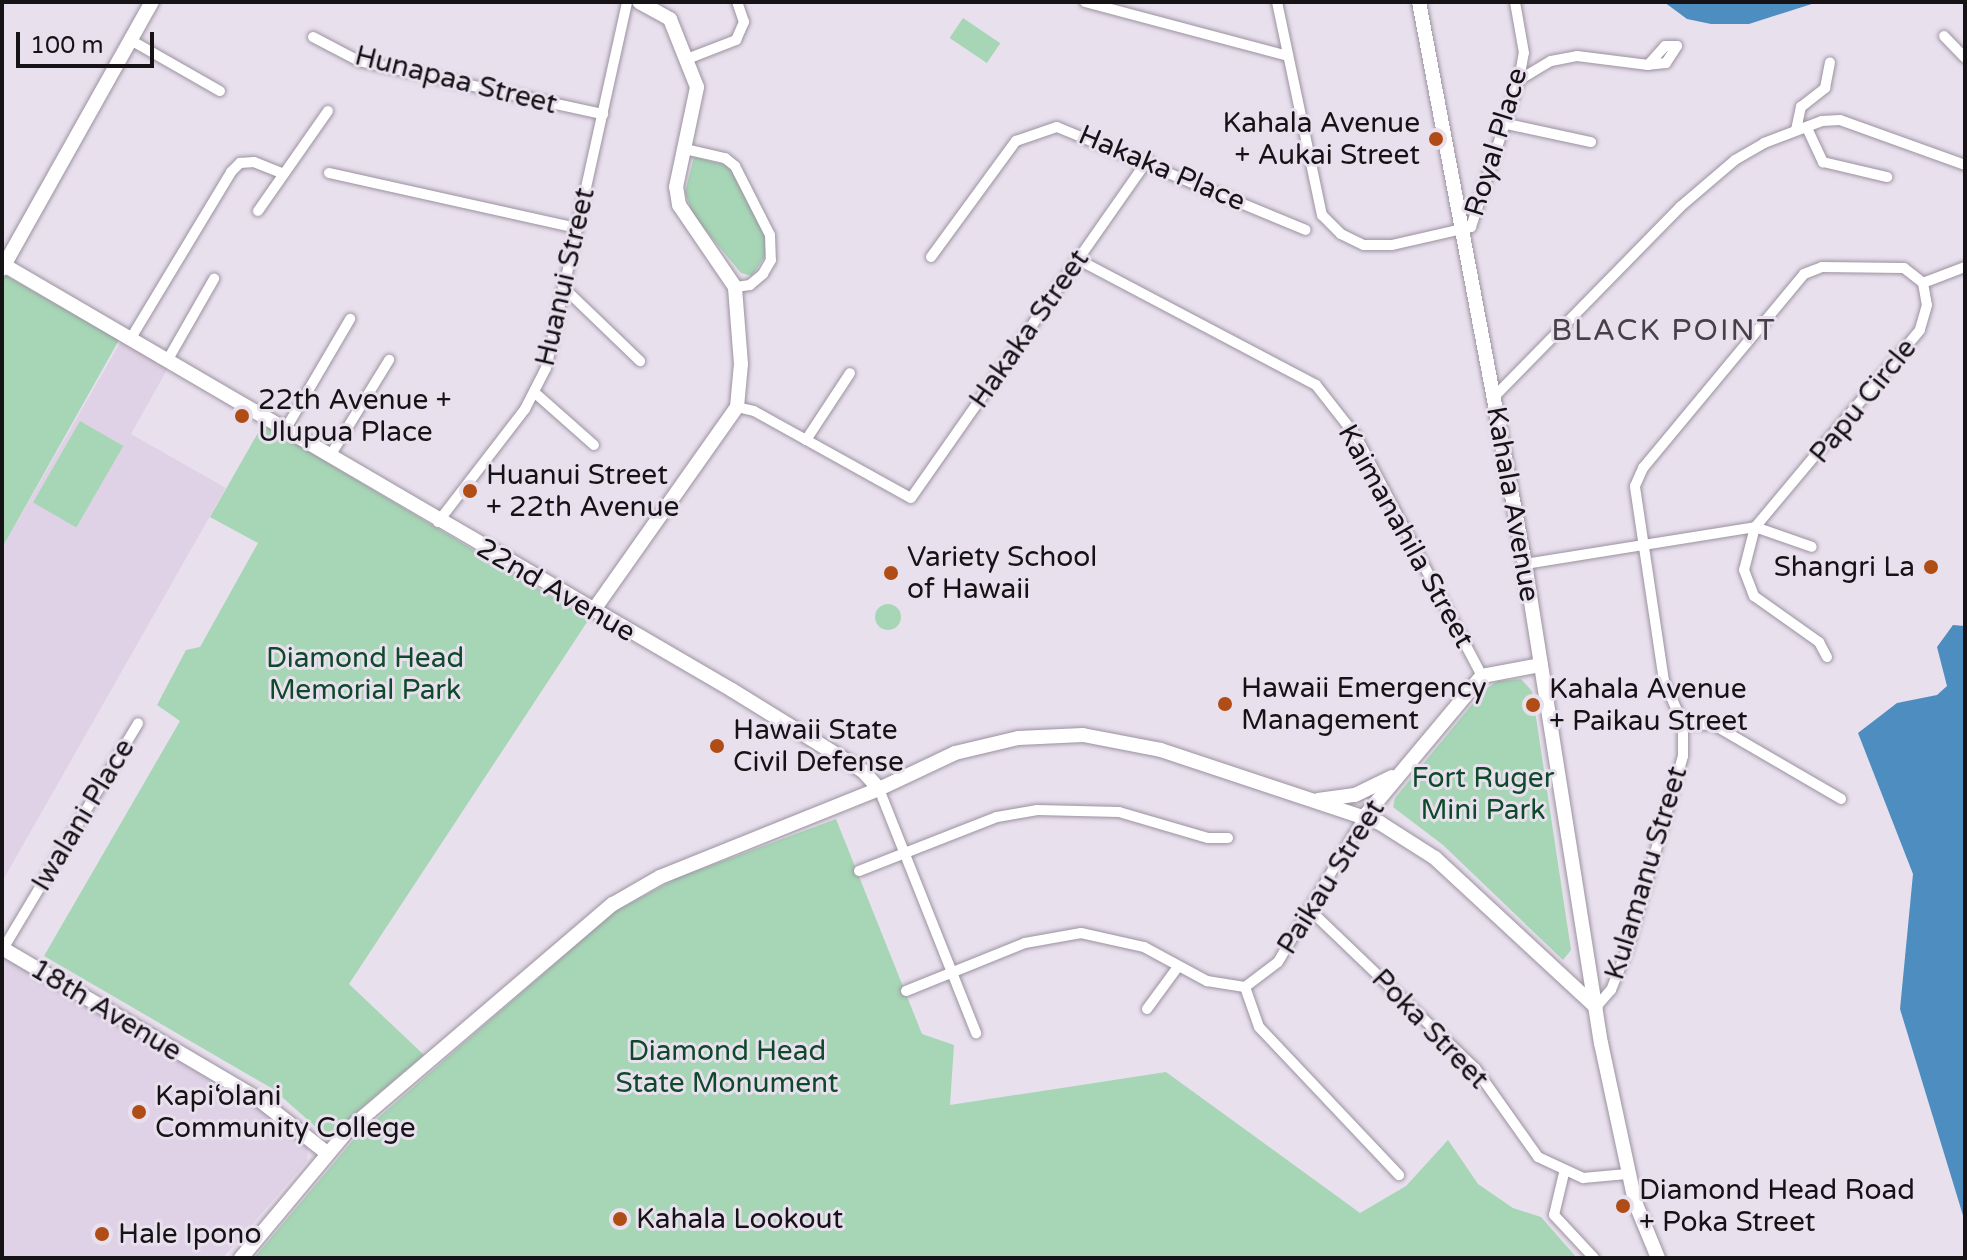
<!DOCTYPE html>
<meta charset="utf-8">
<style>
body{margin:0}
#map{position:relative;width:1967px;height:1260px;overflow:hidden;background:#e9e0ee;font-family:"Varela Round",sans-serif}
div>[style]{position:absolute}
.built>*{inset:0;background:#e0d2e6}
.green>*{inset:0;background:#a6d6b6;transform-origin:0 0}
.round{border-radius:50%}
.water>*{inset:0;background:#4d8dbf}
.roads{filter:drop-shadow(0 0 2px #9b929f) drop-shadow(0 0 2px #9b929f)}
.minor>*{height:10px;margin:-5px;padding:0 5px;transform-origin:5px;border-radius:5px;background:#fff}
.tertiary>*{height:14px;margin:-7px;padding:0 7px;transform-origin:7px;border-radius:7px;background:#fff}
.dots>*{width:22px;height:22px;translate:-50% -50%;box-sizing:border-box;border:4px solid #e9e0ee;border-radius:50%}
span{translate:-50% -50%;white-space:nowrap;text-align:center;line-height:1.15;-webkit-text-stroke:6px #e9e0ee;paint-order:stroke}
.street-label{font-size:28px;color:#161317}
.poi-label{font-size:28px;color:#161317}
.right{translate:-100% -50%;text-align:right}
.left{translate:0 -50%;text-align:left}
.park-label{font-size:28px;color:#0f492b}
.neighbourhood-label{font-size:30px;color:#473f4a;letter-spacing:2px}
.frame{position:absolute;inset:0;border:4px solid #161317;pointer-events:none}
.scale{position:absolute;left:16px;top:32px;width:138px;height:36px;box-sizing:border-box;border:4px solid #161317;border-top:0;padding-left:10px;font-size:24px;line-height:28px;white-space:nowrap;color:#161317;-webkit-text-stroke:6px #e9e0ee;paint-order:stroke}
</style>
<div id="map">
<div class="built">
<div style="clip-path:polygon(121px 341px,168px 368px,131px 434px,226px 488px,2px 882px,2px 548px)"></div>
<div style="clip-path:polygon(2px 955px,288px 1119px,308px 1139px,307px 1161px,223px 1258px,2px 1258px)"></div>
</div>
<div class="green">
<div style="left:963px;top:18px;width:45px;height:24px;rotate:34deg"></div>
<div style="clip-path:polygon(694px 157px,733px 167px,767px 239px,767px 253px,752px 276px,741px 273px,693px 215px,685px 192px)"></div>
<div style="clip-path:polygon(5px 275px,119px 340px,2px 548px,2px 280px)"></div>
<div style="left:80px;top:421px;width:50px;height:94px;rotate:30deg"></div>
<div style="clip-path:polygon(263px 424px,589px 619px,349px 984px,424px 1055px,327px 1137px,273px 1089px,44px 956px,180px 721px,157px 705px,186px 650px,200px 647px,258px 543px,210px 517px)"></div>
<div class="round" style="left:875px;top:604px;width:26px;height:26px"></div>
<div style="clip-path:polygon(1521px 679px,1532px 691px,1571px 950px,1563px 960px,1443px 845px,1393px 807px,1395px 798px,1484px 690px,1498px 681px)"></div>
<div style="clip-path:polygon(836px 819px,922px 1034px,954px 1045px,950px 1105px,1166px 1072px,1360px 1213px,1406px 1186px,1448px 1140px,1478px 1184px,1513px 1208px,1541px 1217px,1577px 1258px,254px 1258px,355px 1138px,614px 912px,677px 878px)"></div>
</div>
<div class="water">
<div style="clip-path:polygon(1664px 2px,1818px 2px,1749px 24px,1711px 24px,1687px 19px)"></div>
<div style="clip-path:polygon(1953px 625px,1965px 626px,1965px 1222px,1900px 1009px,1913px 874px,1858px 733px,1897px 703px,1937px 695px,1947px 686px,1937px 647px)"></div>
</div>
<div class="roads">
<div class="minor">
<div style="left:1085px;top:2px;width:210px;rotate:14.9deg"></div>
<div style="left:1277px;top:2px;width:218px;rotate:78.1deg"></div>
<div style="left:1322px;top:215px;width:27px;rotate:45deg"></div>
<div style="left:1341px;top:234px;width:25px;rotate:26deg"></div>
<div style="left:1364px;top:245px;width:28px"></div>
<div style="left:1392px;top:245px;width:81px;rotate:-12.8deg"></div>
<div style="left:1471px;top:227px;width:155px;rotate:-71.9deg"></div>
<div style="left:1519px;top:80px;width:27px;rotate:-80deg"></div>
<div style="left:1524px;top:53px;width:52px;rotate:-100deg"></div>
<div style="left:1944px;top:36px;width:30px;rotate:46deg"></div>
<div style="left:313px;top:37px;width:52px;rotate:27.6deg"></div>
<div style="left:359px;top:61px;width:250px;rotate:12.3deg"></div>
<div style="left:134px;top:42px;width:99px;rotate:29.7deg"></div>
<div style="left:687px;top:59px;width:53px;rotate:-21.2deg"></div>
<div style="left:736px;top:40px;width:20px;rotate:-66deg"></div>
<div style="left:744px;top:22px;width:21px;rotate:-109deg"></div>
<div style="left:1519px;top:80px;width:37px;rotate:-31deg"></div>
<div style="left:1551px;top:61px;width:26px;rotate:-11deg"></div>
<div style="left:1577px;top:56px;width:72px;rotate:7.2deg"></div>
<div style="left:1648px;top:65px;width:25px;rotate:-48deg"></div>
<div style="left:1665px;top:46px;width:12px"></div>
<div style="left:1677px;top:46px;width:20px;rotate:123deg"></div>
<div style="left:1666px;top:63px;width:18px;rotate:174deg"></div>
<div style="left:1507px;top:124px;width:86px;rotate:12.1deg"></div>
<div style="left:1807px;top:128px;width:38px;rotate:65deg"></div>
<div style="left:1823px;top:162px;width:66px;rotate:13.2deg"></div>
<div style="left:1796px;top:130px;width:24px;rotate:-78deg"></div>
<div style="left:1801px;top:107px;width:31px;rotate:-38deg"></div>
<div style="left:1825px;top:88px;width:26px;rotate:-79deg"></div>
<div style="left:685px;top:149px;width:41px;rotate:12.7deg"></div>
<div style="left:725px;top:158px;width:13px;rotate:39deg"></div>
<div style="left:735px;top:166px;width:77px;rotate:63.1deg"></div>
<div style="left:770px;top:235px;width:25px;rotate:88deg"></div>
<div style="left:771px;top:260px;width:16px;rotate:120deg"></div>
<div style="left:763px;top:274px;width:17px;rotate:140deg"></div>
<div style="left:750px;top:285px;width:15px;rotate:172deg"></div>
<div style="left:329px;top:173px;width:255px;rotate:12.5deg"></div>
<div style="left:258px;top:211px;width:122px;rotate:-55deg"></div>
<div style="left:931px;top:257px;width:144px;rotate:-53.8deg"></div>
<div style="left:1016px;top:141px;width:43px;rotate:-18.9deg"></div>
<div style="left:1057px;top:127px;width:269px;rotate:22.5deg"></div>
<div style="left:1077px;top:259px;width:270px;rotate:27.8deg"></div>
<div style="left:1316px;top:385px;width:65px;rotate:51.9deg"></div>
<div style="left:1356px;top:436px;width:271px;rotate:62.3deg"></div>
<div style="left:1923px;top:283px;width:45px;rotate:-20.9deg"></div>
<div style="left:563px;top:287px;width:107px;rotate:43.9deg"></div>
<div style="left:131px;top:338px;width:194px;rotate:-58.9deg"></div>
<div style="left:231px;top:172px;width:13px;rotate:-45deg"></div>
<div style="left:240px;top:163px;width:14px;rotate:-4deg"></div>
<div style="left:254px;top:162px;width:32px;rotate:22deg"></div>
<div style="left:167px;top:361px;width:95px;rotate:-60.2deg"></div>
<div style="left:534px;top:392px;width:80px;rotate:41.5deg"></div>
<div style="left:1494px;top:397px;width:266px;rotate:-45.6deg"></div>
<div style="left:1680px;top:207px;width:72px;rotate:-40.5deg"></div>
<div style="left:1735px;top:160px;width:34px;rotate:-30deg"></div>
<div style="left:1764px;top:143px;width:62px;rotate:-20.8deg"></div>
<div style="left:1822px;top:121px;width:18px;rotate:-3deg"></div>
<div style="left:1840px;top:120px;width:133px;rotate:19.8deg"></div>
<div style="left:737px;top:407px;width:17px;rotate:13deg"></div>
<div style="left:754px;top:411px;width:179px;rotate:29deg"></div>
<div style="left:911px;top:498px;width:413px;rotate:-55deg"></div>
<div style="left:285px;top:430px;width:129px;rotate:-59.6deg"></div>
<div style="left:806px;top:440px;width:80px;rotate:-56.7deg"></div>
<div style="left:330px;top:456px;width:113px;rotate:-58.4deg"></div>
<div style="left:438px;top:522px;width:143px;rotate:-52.4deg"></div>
<div style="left:525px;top:409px;width:46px;rotate:-62.9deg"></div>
<div style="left:546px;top:368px;width:375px;rotate:-77.5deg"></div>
<div style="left:1525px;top:564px;width:233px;rotate:-9.1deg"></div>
<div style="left:1755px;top:527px;width:60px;rotate:19.3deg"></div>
<div style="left:1683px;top:724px;width:31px;rotate:2deg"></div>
<div style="left:1714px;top:725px;width:147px;rotate:30.2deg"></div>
<div style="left:879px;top:789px;width:263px;rotate:68.3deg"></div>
<div style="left:859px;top:871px;width:148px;rotate:-21.4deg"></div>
<div style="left:997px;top:817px;width:41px;rotate:-9.9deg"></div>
<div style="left:1037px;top:810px;width:82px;rotate:1.4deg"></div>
<div style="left:1119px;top:812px;width:93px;rotate:16.3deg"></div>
<div style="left:1208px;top:838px;width:20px"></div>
<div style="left:1311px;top:911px;width:227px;rotate:43.8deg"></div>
<div style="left:1475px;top:1068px;width:109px;rotate:54.7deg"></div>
<div style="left:1538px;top:1157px;width:50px;rotate:25deg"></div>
<div style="left:1583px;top:1178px;width:44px;rotate:-5.2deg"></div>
<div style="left:3px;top:949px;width:263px;rotate:-59.1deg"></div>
<div style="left:1245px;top:987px;width:42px;rotate:70.7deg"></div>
<div style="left:1259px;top:1027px;width:204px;rotate:46.6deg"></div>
<div style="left:906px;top:991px;width:128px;rotate:-22deg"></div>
<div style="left:1025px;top:943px;width:57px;rotate:-10.1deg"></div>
<div style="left:1081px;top:933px;width:65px;rotate:12.5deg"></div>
<div style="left:1144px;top:947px;width:72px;rotate:28.4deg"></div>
<div style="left:1207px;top:981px;width:38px;rotate:9deg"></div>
<div style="left:1245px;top:987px;width:41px;rotate:-37.1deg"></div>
<div style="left:1278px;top:962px;width:169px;rotate:-59.3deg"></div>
<div style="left:1596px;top:1007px;width:23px;rotate:-49deg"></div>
<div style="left:1611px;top:990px;width:43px;rotate:-68.2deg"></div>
<div style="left:1627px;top:950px;width:202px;rotate:-73.9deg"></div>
<div style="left:1683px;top:756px;width:32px;rotate:-90deg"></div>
<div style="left:1683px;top:724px;width:47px;rotate:-113.8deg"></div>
<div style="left:1664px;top:681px;width:197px;rotate:-98.5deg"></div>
<div style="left:1635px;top:486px;width:20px;rotate:-66deg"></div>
<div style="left:1643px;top:468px;width:252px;rotate:-50.3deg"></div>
<div style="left:1804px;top:274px;width:19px;rotate:-21deg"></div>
<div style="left:1822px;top:267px;width:82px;rotate:0.7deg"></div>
<div style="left:1904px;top:268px;width:24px;rotate:38deg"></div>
<div style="left:1923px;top:283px;width:22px;rotate:80deg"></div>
<div style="left:1927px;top:305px;width:26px;rotate:106deg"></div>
<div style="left:1920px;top:330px;width:257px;rotate:129.9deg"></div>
<div style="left:1755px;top:527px;width:44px;rotate:104.3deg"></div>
<div style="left:1744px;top:570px;width:28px;rotate:69deg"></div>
<div style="left:1754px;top:596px;width:80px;rotate:35.3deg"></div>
<div style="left:1819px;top:642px;width:17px;rotate:62deg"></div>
<div style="left:1147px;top:1009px;width:51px;rotate:-53.8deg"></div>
<div style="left:1564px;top:1173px;width:43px;rotate:103.4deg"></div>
<div style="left:1554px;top:1215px;width:59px;rotate:47.1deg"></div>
</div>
<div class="tertiary">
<div style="left:1419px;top:2px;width:572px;rotate:79.32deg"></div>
<div style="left:1525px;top:564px;width:485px;rotate:81deg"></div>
<div style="left:1601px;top:1043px;width:163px;rotate:77.9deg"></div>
<div style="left:1635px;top:1202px;width:61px;rotate:67.7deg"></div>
<div style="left:4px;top:265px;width:843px;rotate:30.28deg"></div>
<div style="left:732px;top:690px;width:154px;rotate:31.7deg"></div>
<div style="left:863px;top:771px;width:24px;rotate:48deg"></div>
<div style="left:2px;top:269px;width:306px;rotate:-60.7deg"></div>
<div style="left:593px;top:611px;width:250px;rotate:-54.8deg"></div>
<div style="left:737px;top:407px;width:43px;rotate:-84.7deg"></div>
<div style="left:741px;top:364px;width:77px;rotate:-94.5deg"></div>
<div style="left:735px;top:287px;width:99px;rotate:-124.3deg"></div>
<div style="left:679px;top:205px;width:18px;rotate:-99deg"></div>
<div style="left:676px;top:187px;width:102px;rotate:-78.1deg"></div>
<div style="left:697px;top:87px;width:73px;rotate:-111.7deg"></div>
<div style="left:670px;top:19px;width:35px;rotate:-151deg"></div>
<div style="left:1318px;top:800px;width:37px;rotate:-8deg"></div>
<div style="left:1355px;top:795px;width:41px;rotate:-25.9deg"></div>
<div style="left:1364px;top:817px;width:184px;rotate:-50.1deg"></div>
<div style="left:1482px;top:676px;width:60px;rotate:-10.6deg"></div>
<div style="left:2px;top:948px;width:296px;rotate:30.5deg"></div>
<div style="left:257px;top:1098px;width:89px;rotate:38.2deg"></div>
<div style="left:241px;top:1258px;width:167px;rotate:-50.1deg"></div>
<div style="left:348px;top:1130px;width:348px;rotate:-40.5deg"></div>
<div style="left:613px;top:904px;width:54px;rotate:-29.9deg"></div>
<div style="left:660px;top:877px;width:236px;rotate:-21.9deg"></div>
<div style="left:879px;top:789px;width:84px;rotate:-25.3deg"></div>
<div style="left:955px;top:753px;width:65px;rotate:-13.4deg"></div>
<div style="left:1018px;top:738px;width:65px;rotate:-2.6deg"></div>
<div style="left:1083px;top:735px;width:79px;rotate:10.9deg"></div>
<div style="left:1161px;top:750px;width:231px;rotate:18.4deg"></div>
<div style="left:1380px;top:823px;width:65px;rotate:32.5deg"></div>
<div style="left:1435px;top:858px;width:219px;rotate:42.8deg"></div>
</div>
</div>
<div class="dots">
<div style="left:1436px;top:139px;background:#b04d16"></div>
<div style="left:242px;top:416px;background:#b04d16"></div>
<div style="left:470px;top:491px;background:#b04d16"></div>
<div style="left:1931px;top:567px;background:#b04d16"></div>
<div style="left:891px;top:573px;background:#b04d16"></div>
<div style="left:1225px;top:704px;background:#b04d16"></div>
<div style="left:1533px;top:705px;background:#b04d16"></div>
<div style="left:717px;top:746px;background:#b04d16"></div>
<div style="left:139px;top:1112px;background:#b04d16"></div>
<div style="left:1623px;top:1206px;background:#b04d16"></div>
<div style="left:620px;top:1219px;background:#b04d16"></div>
<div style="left:102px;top:1234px;background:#b04d16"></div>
</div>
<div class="street-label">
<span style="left:456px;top:80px;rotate:14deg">Hunapaa Street</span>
<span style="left:1496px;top:142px;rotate:-73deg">Royal Place</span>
<span style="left:1162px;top:168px;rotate:23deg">Hakaka Place</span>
<span style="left:565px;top:277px;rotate:-77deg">Huanui Street</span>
<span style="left:1029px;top:329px;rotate:-55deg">Hakaka Street</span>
<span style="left:1863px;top:401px;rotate:-51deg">Papu Circle</span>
<span style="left:1513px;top:504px;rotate:80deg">Kahala Avenue</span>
<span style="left:1406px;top:536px;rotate:61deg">Kaimanahila Street</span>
<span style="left:556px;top:590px;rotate:30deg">22nd Avenue</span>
<span style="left:83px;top:815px;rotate:-59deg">Iwalani Place</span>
<span style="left:1646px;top:873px;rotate:-73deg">Kulamanu Street</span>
<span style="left:1331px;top:877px;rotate:-58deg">Paikau Street</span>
<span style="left:106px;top:1010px;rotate:31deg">18th Avenue</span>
<span style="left:1430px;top:1029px;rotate:46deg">Poka Street</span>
</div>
<div class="poi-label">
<span class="right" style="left:1420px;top:139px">Kahala Avenue<br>+ Aukai Street</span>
<span class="left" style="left:258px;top:416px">22th Avenue +<br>Ulupua Place</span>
<span class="left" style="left:486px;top:491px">Huanui Street<br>+ 22th Avenue</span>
<span class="left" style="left:907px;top:573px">Variety School<br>of Hawaii</span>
<span class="right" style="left:1915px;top:567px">Shangri La</span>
<span class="left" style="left:1241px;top:704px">Hawaii Emergency<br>Management</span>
<span class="left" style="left:1549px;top:705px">Kahala Avenue<br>+ Paikau Street</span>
<span class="left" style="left:733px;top:746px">Hawaii State<br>Civil Defense</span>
<span class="left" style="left:155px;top:1112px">Kapi‘olani<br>Community College</span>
<span class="left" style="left:1639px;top:1206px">Diamond Head Road<br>+ Poka Street</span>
<span class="left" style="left:636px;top:1219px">Kahala Lookout</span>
<span class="left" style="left:118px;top:1234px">Hale Ipono</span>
</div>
<div class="park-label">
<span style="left:365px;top:674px">Diamond Head<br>Memorial Park</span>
<span style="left:1483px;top:794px">Fort Ruger<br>Mini Park</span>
<span style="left:727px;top:1067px">Diamond Head<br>State Monument</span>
</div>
<div class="neighbourhood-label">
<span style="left:1664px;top:331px">BLACK POINT</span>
</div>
<div class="frame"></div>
<div class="scale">100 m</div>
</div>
